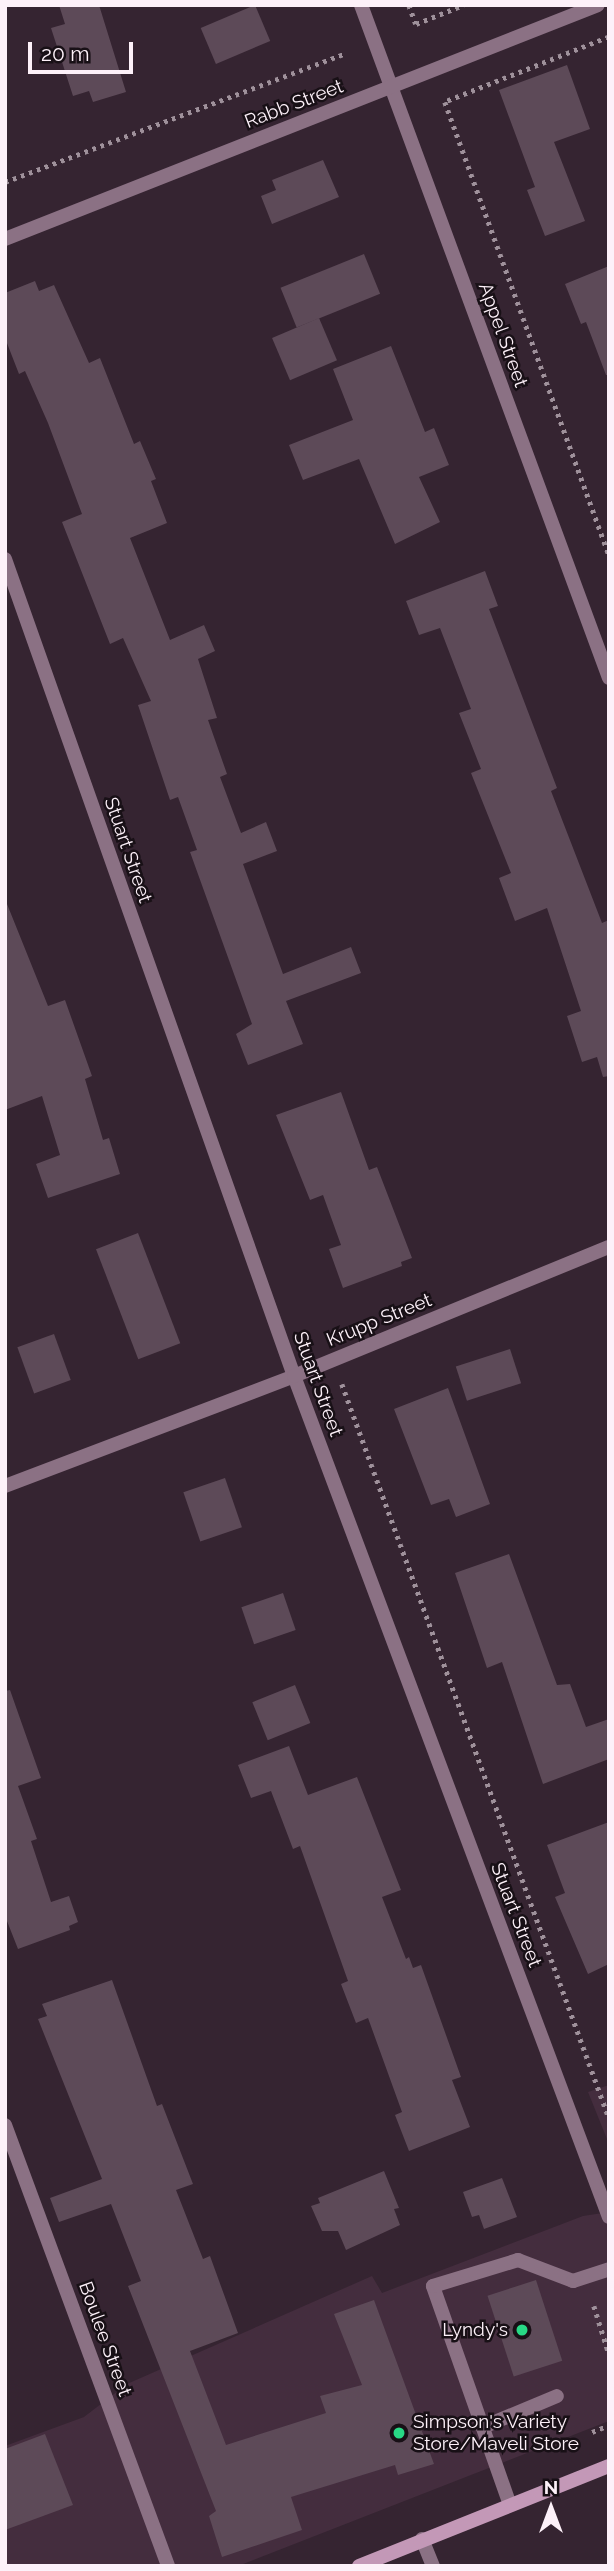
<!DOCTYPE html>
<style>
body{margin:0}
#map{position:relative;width:614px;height:2571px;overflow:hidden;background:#352431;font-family:Raleway,sans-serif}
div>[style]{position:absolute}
.built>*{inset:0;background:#442d3e}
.building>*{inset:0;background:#5d4a58;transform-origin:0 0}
.path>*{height:4.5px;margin-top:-2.25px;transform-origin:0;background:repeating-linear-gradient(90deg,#9f919b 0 3.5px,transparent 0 8.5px)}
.service>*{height:14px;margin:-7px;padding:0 7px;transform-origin:7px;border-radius:7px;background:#8b7184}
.minor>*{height:14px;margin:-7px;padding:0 7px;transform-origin:7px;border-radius:7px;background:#8b7184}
.secondary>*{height:14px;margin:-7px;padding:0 7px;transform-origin:7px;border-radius:7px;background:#c398b7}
.dots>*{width:19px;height:19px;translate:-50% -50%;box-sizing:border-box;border:4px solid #181016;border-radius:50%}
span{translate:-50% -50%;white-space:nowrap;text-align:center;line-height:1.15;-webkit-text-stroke:5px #181016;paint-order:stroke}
.street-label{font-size:19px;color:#fdf1f9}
.poi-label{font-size:19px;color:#fdf1f9}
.right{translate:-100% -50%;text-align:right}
.left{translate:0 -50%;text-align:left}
.frame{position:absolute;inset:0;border:7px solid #fdf1f9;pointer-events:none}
.north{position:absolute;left:516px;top:2473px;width:70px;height:70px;-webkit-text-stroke:5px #181016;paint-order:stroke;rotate:0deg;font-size:19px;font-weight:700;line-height:28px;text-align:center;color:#fdf1f9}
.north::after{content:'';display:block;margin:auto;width:24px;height:32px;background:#fdf1f9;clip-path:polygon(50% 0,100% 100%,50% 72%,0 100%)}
.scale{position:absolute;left:28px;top:42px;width:105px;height:32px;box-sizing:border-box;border:4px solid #fdf1f9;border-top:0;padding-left:9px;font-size:21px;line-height:24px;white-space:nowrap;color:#fdf1f9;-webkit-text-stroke:5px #181016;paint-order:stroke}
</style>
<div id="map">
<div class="built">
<div style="clip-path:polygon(609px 2085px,609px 2144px,588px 2092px)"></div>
<div style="clip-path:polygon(609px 2212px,609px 2421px,238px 2566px,5px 2566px,5px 2446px,84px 2417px,127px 2384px,372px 2276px,382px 2293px,583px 2216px)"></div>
</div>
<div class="building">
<div style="clip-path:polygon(59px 5px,99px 5px,126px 92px,93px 102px,89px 91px,73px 96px,51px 28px,65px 24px)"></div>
<div style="left:255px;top:5px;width:39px;height:59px;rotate:67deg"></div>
<div style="clip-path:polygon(567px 65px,590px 129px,554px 142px,585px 221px,545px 236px,527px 190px,535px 187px,499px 90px)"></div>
<div style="clip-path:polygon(323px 160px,339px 197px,272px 224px,261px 196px,276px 190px,272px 180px)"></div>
<div style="left:364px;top:254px;width:43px;height:90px;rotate:68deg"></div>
<div style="clip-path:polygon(609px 266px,609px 375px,606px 375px,586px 322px,581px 324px,565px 284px)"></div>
<div style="clip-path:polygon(35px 281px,39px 291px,54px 285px,89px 363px,100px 358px,134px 444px,140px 441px,156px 479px,151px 481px,167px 523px,130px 538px,170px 640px,204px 625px,215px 651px,198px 659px,217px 718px,208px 720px,227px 774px,220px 777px,241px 833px,266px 822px,277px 851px,243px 864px,283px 974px,351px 947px,361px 973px,286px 1001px,303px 1044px,248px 1065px,236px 1034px,252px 1024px,190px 852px,197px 850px,178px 797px,170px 800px,138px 705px,151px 701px,123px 638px,110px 644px,62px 522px,82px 514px,48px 423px,25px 371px,19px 374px,5px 338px,5px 293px)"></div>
<div style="left:319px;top:318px;width:46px;height:51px;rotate:67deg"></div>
<div style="clip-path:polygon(391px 346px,425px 432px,434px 428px,449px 465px,419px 477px,440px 522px,395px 544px,359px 459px,303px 480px,289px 445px,353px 420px,333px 369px)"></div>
<div style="clip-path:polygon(485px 571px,498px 606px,489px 609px,557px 788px,551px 791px,602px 923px,609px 920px,609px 1076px,603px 1077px,597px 1057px,582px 1062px,567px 1016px,581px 1011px,547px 908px,515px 921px,499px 878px,511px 873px,471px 773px,481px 769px,459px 713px,471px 709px,440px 628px,419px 635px,406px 601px)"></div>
<div style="clip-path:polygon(5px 899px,48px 1006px,65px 1000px,92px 1076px,85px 1079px,103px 1140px,109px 1138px,120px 1174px,48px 1198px,36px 1164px,60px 1155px,42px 1096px,5px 1110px)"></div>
<div style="clip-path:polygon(341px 1092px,369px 1170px,377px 1167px,412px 1258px,401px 1262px,402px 1266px,343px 1288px,329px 1249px,341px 1245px,323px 1195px,310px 1200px,276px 1115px)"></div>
<div style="left:138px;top:1233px;width:118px;height:45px;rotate:69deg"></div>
<div style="left:54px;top:1334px;width:49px;height:39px;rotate:70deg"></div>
<div style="left:510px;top:1349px;width:36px;height:57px;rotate:72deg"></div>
<div style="clip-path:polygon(448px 1388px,490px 1504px,456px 1517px,449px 1499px,431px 1505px,394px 1409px)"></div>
<div style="left:225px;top:1478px;width:52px;height:44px;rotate:71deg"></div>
<div style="clip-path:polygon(509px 1554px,557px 1685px,570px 1684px,586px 1727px,609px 1719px,609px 1759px,543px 1784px,502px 1662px,487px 1668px,455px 1573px)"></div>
<div style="left:283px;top:1593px;width:39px;height:44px;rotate:71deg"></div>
<div style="left:295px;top:1685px;width:41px;height:46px;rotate:68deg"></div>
<div style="clip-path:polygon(10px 1690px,41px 1778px,18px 1786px,37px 1839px,31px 1841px,51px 1902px,69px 1896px,78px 1922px,69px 1926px,70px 1930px,18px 1949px,5px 1916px,5px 1691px)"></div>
<div style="clip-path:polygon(289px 1746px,308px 1795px,357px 1777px,401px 1890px,382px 1897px,406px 1959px,409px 1957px,413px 1968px,421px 1965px,461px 2077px,452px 2080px,470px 2127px,409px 2151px,395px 2115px,402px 2112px,368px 2018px,356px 2023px,341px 1984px,348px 1981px,300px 1846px,293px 1849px,271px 1791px,251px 1798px,238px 1765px)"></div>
<div style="clip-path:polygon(609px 1822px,609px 1964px,588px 1974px,555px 1897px,565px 1893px,547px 1845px)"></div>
<div style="clip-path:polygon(112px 1980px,157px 2106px,162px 2104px,193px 2184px,176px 2190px,203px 2259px,210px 2256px,238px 2333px,190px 2351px,226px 2445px,326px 2413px,320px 2396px,362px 2385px,334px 2314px,374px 2300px,434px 2464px,398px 2475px,395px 2465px,291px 2497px,302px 2530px,222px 2557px,209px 2516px,216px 2511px,128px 2286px,141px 2281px,111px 2204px,59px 2222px,50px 2198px,102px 2179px,38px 2019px,47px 2016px,42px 2004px)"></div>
<div style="clip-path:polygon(384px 2171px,399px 2208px,394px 2209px,400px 2225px,346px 2250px,338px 2231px,322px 2231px,311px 2206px,320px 2203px,318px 2198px)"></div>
<div style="clip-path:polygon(502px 2178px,517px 2217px,484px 2229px,479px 2215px,472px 2217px,463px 2192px)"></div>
<div style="left:536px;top:2280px;width:85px;height:51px;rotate:72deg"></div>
<div style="clip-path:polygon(45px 2434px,73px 2505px,5px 2530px,5px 2449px)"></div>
</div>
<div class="path">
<div style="left:409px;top:5px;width:20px;rotate:70deg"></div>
<div style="left:416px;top:24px;width:51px;rotate:-22deg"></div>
<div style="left:609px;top:37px;width:176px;rotate:158.4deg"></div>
<div style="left:445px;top:102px;width:483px;rotate:70.1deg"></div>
<div style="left:5px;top:182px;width:362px;rotate:-20.7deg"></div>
<div style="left:342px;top:1384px;width:781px;rotate:70.01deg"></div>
<div style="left:594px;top:2306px;width:50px;rotate:72.6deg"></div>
<div style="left:592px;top:2432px;width:18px;rotate:-22deg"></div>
</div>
<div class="service">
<div style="left:483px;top:2427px;width:80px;rotate:-22.7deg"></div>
<div style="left:510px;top:2505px;width:232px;rotate:-109.4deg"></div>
<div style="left:433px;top:2286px;width:89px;rotate:-17deg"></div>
<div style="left:518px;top:2260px;width:59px;rotate:20.9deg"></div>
<div style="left:573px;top:2281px;width:38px;rotate:-18deg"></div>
</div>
<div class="minor">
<div style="left:361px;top:5px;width:717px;rotate:69.77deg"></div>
<div style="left:5px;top:239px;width:637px;rotate:-21.53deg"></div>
<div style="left:5px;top:559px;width:867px;rotate:70.52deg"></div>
<div style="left:294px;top:1376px;width:898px;rotate:69.47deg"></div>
<div style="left:5px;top:1486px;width:309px;rotate:-20.8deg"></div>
<div style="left:294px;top:1376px;width:340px;rotate:-22.3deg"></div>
<div style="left:5px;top:2125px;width:470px;rotate:69.7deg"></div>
<div style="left:422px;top:2539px;width:29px;rotate:68deg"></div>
</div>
<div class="secondary">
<div style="left:359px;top:2566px;width:269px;rotate:-21.8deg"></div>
</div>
<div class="dots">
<div style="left:522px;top:2330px;background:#28d885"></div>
<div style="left:399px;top:2433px;background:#28d885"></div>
</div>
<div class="street-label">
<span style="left:294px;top:104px;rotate:-21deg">Rabb Street</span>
<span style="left:503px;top:335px;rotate:70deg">Appel Street</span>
<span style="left:128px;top:850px;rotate:71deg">Stuart Street</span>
<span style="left:379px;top:1320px;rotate:-22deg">Krupp Street</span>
<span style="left:318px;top:1384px;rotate:70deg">Stuart Street</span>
<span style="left:516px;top:1915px;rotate:69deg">Stuart Street</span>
<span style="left:105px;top:2339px;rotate:70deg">Boulee Street</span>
</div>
<div class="poi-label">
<span class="right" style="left:508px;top:2330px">Lyndy's</span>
<span class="left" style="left:413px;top:2433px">Simpson's Variety<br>Store/Maveli Store</span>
</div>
<div class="frame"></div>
<div class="north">N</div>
<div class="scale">20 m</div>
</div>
